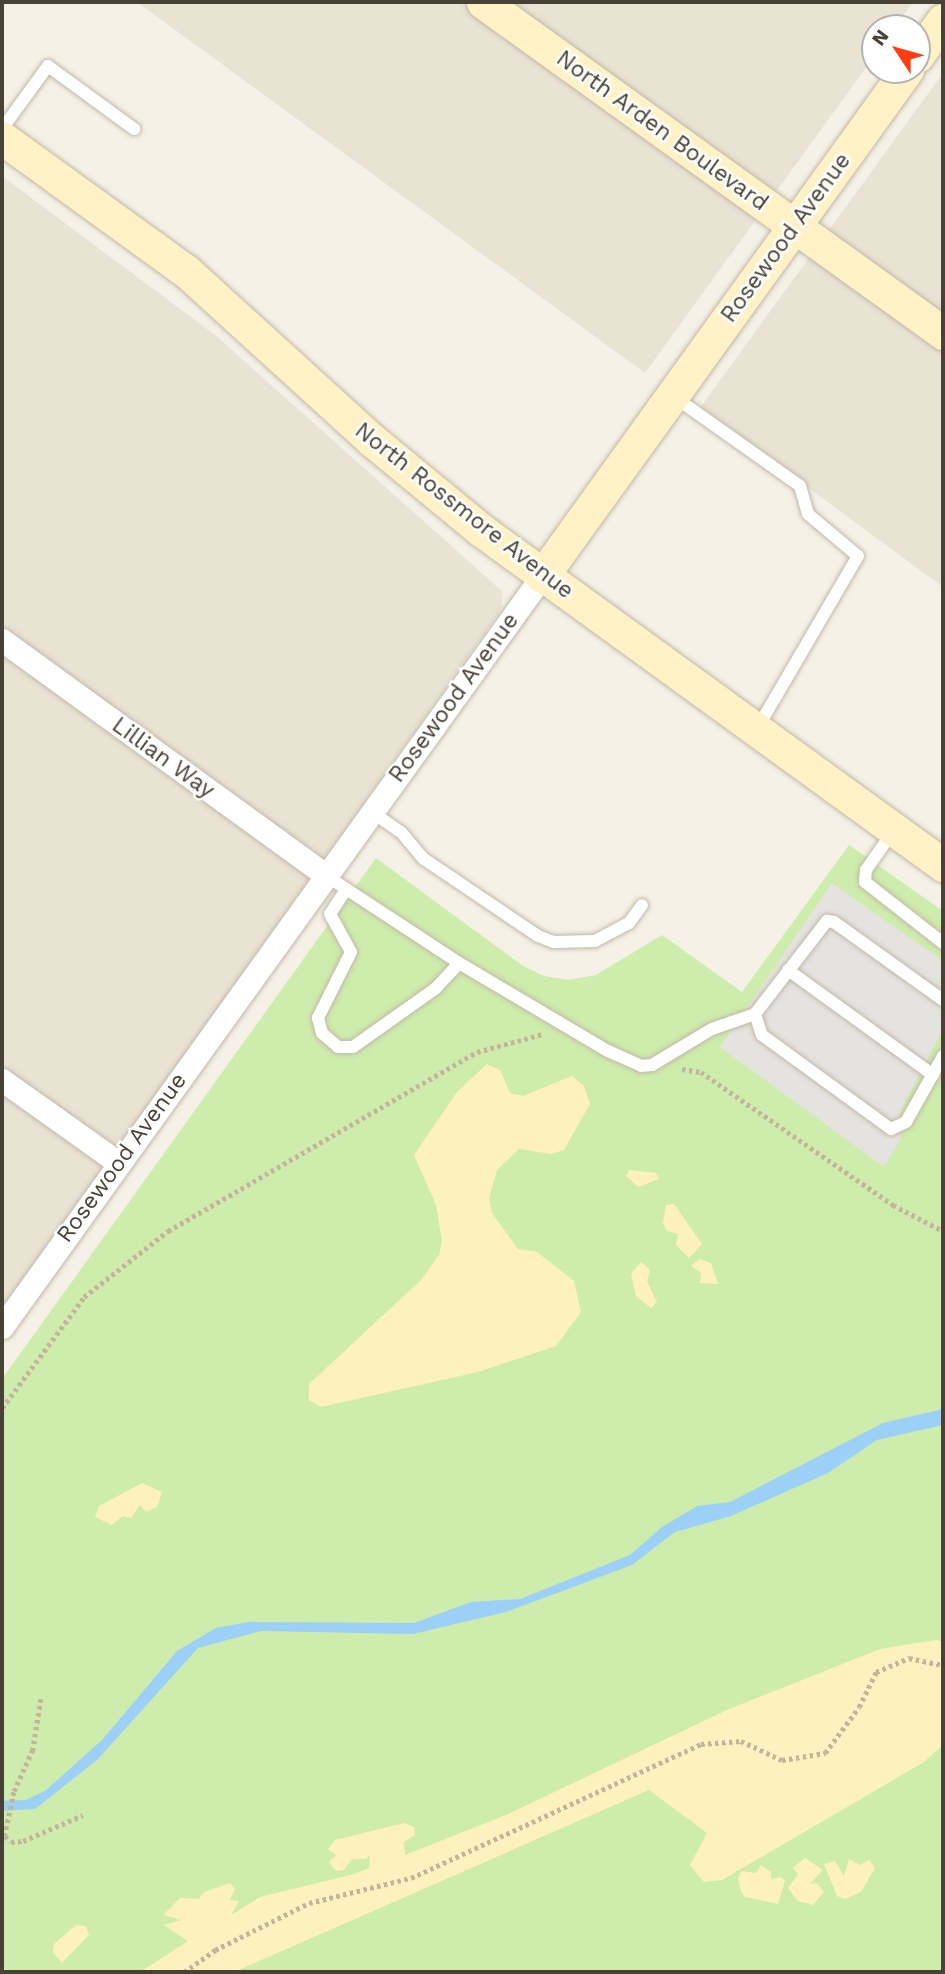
<!DOCTYPE html>
<style>
body{margin:0}
#map{position:relative;width:945px;height:1974px;overflow:hidden;background:#f5f1e6;font-family:"Work Sans",sans-serif}
div>[style]{position:absolute}
.residential>*{inset:0;background:#e9e3d4}
.green>*{inset:0;background:#ceecab}
.sand>*{inset:0;background:#fcf1bf}
.parking>*{inset:0;background:#e5e3df}
.water>*{inset:0;background:#9dd0f7}
.path>*{height:4.5px;margin-top:-2.25px;transform-origin:0;background:repeating-linear-gradient(90deg,#c4b598 0 3.5px,transparent 0 7px)}
.roads{filter:drop-shadow(0 0 2px #c1b9a8) drop-shadow(0 0 2px #c1b9a8)}
.lane>*{height:12px;margin:-6px;padding:0 6px;transform-origin:6px;border-radius:6px;background:#fff}
.street>*{height:23px;margin:-11.5px;padding:0 11.5px;transform-origin:11.5px;border-radius:11.5px;background:#fff}
.secondary>*{height:33px;margin:-16.5px;padding:0 16.5px;transform-origin:16.5px;border-radius:16.5px;background:#fff2c6}
span{translate:-50% -50%;white-space:nowrap;text-align:center;line-height:1.15;-webkit-text-stroke:5px #fff;paint-order:stroke}
.street-label{font-size:23px;color:#484135}
.frame{position:absolute;inset:0;border:4px solid #484135;pointer-events:none}
.north{position:absolute;left:861px;top:14px;width:70px;height:70px;box-sizing:border-box;background:#fff;border:2px solid #b6b3ae;border-radius:50%;rotate:306deg;font-size:19px;font-weight:700;line-height:28px;text-align:center;color:#484135}
.north::after{content:'';display:block;margin:auto;width:24px;height:32px;background:#ff3c13;clip-path:polygon(50% 0,100% 100%,50% 72%,0 100%)}
</style>
<div id="map">
<div class="residential">
<div style="clip-path:polygon(137px 2px,913px 2px,894px 28px,875px 28px,875px 55px,645px 373px)"></div>
<div style="clip-path:polygon(943px 73px,943px 587px,700px 408px)"></div>
<div style="clip-path:polygon(2px 176px,215px 335px,503px 592px,501px 610px,2px 1313px)"></div>
</div>
<div class="green">
<div style="clip-path:polygon(849px 845px,943px 911px,943px 1972px,2px 1972px,2px 1379px,376px 858px,523px 966px,544px 976px,568px 980px,596px 975px,662px 935px,742px 992px)"></div>
</div>
<div class="sand">
<div style="clip-path:polygon(487px 1064px,500px 1070px,510px 1093px,523px 1096px,572px 1076px,584px 1086px,590px 1104px,564px 1150px,551px 1154px,519px 1149px,497px 1170px,489px 1198px,492px 1213px,518px 1249px,537px 1252px,574px 1281px,581px 1312px,556px 1346px,478px 1372px,321px 1407px,309px 1400px,309px 1384px,421px 1280px,439px 1255px,442px 1241px,436px 1205px,414px 1155px,457px 1092px)"></div>
<div style="clip-path:polygon(629px 1170px,656px 1173px,659px 1179px,638px 1187px,626px 1176px)"></div>
<div style="clip-path:polygon(674px 1204px,702px 1244px,689px 1258px,676px 1245px,678px 1234px,667px 1231px,663px 1223px,666px 1205px)"></div>
<div style="clip-path:polygon(700px 1259px,711px 1263px,718px 1284px,700px 1283px,701px 1273px,691px 1266px)"></div>
<div style="clip-path:polygon(641px 1262px,650px 1270px,647px 1281px,657px 1302px,651px 1308px,636px 1296px,631px 1274px)"></div>
<div style="clip-path:polygon(142px 1483px,162px 1492px,157px 1507px,146px 1512px,140px 1505px,131px 1518px,123px 1516px,112px 1525px,95px 1517px,99px 1506px)"></div>
<div style="clip-path:polygon(936px 1640px,943px 1642px,943px 1745px,924px 1762px,722px 1880px,704px 1882px,690px 1865px,707px 1833px,649px 1790px,234px 1972px,140px 1972px,188px 1941px,164px 1925px,181px 1920px,163px 1915px,180px 1898px,199px 1899px,204px 1892px,230px 1883px,235px 1889px,230px 1900px,239px 1901px,231px 1915px,260px 1897px,354px 1874px,369px 1868px,370px 1855px,366px 1859px,352px 1859px,344px 1870px,336px 1871px,329px 1862px,336px 1855px,328px 1849px,335px 1840px,404px 1823px,414px 1827px,415px 1835px,404px 1842px,405px 1855px,506px 1815px,729px 1709px,880px 1649px)"></div>
<div style="clip-path:polygon(805px 1858px,823px 1870px,810px 1884px,817px 1883px,824px 1892px,813px 1905px,798px 1901px,788px 1888px,798px 1874px,793px 1868px)"></div>
<div style="clip-path:polygon(849px 1859px,860px 1865px,869px 1860px,875px 1868px,861px 1892px,845px 1899px,837px 1896px,824px 1864px,835px 1861px,844px 1876px)"></div>
<div style="clip-path:polygon(761px 1865px,771px 1872px,771px 1879px,781px 1877px,785px 1881px,778px 1904px,745px 1897px,741px 1891px,738px 1878px,742px 1871px,756px 1873px)"></div>
<div style="clip-path:polygon(76px 1925px,86px 1926px,89px 1935px,62px 1963px,53px 1952px,54px 1944px)"></div>
</div>
<div class="parking">
<div style="clip-path:polygon(832px 883px,943px 961px,943px 1029px,900px 1112px,900px 1140px,884px 1167px,720px 1047px)"></div>
</div>
<div class="water">
<div style="clip-path:polygon(943px 1409px,943px 1425px,877px 1440px,828px 1473px,731px 1516px,675px 1532px,632px 1565px,506px 1612px,413px 1634px,261px 1631px,198px 1648px,97px 1760px,35px 1809px,2px 1811px,2px 1801px,26px 1800px,45px 1791px,102px 1740px,177px 1651px,216px 1628px,248px 1622px,414px 1623px,471px 1602px,520px 1599px,630px 1555px,662px 1527px,697px 1506px,730px 1502px,883px 1423px)"></div>
</div>
<div class="path">
<div style="left:682px;top:1069px;width:19px;rotate:9deg"></div>
<div style="left:701px;top:1072px;width:234px;rotate:34.7deg"></div>
<div style="left:893px;top:1205px;width:56px;rotate:27.5deg"></div>
<div style="left:2px;top:1408px;width:138px;rotate:-53.5deg"></div>
<div style="left:84px;top:1297px;width:107px;rotate:-38.2deg"></div>
<div style="left:168px;top:1231px;width:357px;rotate:-30.1deg"></div>
<div style="left:477px;top:1052px;width:68px;rotate:-15.3deg"></div>
<div style="left:41px;top:1699px;width:52px;rotate:98.9deg"></div>
<div style="left:33px;top:1750px;width:46px;rotate:114.3deg"></div>
<div style="left:14px;top:1792px;width:45px;rotate:101.6deg"></div>
<div style="left:5px;top:1836px;width:8px;rotate:45deg"></div>
<div style="left:11px;top:1842px;width:12px;rotate:-5deg"></div>
<div style="left:23px;top:1841px;width:65px;rotate:-23.4deg"></div>
<div style="left:184px;top:1972px;width:38px;rotate:-35deg"></div>
<div style="left:215px;top:1950px;width:105px;rotate:-26.6deg"></div>
<div style="left:309px;top:1903px;width:105px;rotate:-13.8deg"></div>
<div style="left:411px;top:1878px;width:319px;rotate:-24.8deg"></div>
<div style="left:701px;top:1744px;width:40px;rotate:-4.3deg"></div>
<div style="left:741px;top:1741px;width:45px;rotate:24.9deg"></div>
<div style="left:782px;top:1760px;width:44px;rotate:-9.2deg"></div>
<div style="left:825px;top:1753px;width:57px;rotate:-53.5deg"></div>
<div style="left:859px;top:1707px;width:39px;rotate:-64deg"></div>
<div style="left:876px;top:1672px;width:36px;rotate:-23deg"></div>
<div style="left:909px;top:1658px;width:35px;rotate:12deg"></div>
</div>
<div class="roads">
<div class="lane">
<div style="left:2px;top:129px;width:78px;rotate:-53.9deg"></div>
<div style="left:48px;top:66px;width:107px;rotate:36.2deg"></div>
<div style="left:673px;top:396px;width:156px;rotate:35.3deg"></div>
<div style="left:800px;top:486px;width:29px;rotate:74deg"></div>
<div style="left:808px;top:514px;width:65px;rotate:40deg"></div>
<div style="left:858px;top:556px;width:198px;rotate:120.3deg"></div>
<div style="left:372px;top:812px;width:35px;rotate:35deg"></div>
<div style="left:401px;top:832px;width:35px;rotate:50deg"></div>
<div style="left:424px;top:859px;width:138px;rotate:34deg"></div>
<div style="left:538px;top:936px;width:17px;rotate:21deg"></div>
<div style="left:554px;top:942px;width:41px;rotate:-1.4deg"></div>
<div style="left:595px;top:941px;width:38px;rotate:-28deg"></div>
<div style="left:629px;top:923px;width:22px;rotate:-54deg"></div>
<div style="left:894px;top:830px;width:49px;rotate:125deg"></div>
<div style="left:866px;top:870px;width:12px;rotate:95deg"></div>
<div style="left:865px;top:882px;width:99px;rotate:38deg"></div>
<div style="left:325px;top:875px;width:160px;rotate:33.3deg"></div>
<div style="left:459px;top:963px;width:173px;rotate:30.6deg"></div>
<div style="left:608px;top:1051px;width:36px;rotate:24deg"></div>
<div style="left:641px;top:1066px;width:11px;rotate:-5deg"></div>
<div style="left:652px;top:1065px;width:70px;rotate:-31deg"></div>
<div style="left:712px;top:1029px;width:46px;rotate:-19.2deg"></div>
<div style="left:755px;top:1014px;width:118px;rotate:-52.3deg"></div>
<div style="left:827px;top:921px;width:7px;rotate:8deg"></div>
<div style="left:834px;top:922px;width:134px;rotate:35.6deg"></div>
<div style="left:345px;top:891px;width:27px;rotate:123deg"></div>
<div style="left:330px;top:914px;width:43px;rotate:61.1deg"></div>
<div style="left:351px;top:952px;width:74px;rotate:116.6deg"></div>
<div style="left:318px;top:1018px;width:16px;rotate:75deg"></div>
<div style="left:322px;top:1033px;width:21px;rotate:41deg"></div>
<div style="left:338px;top:1047px;width:15px"></div>
<div style="left:353px;top:1047px;width:100px;rotate:-35.3deg"></div>
<div style="left:435px;top:989px;width:35px;rotate:-47deg"></div>
<div style="left:788px;top:970px;width:179px;rotate:35.9deg"></div>
<div style="left:755px;top:1014px;width:22px;rotate:72deg"></div>
<div style="left:762px;top:1035px;width:160px;rotate:36.1deg"></div>
<div style="left:891px;top:1129px;width:17px;rotate:-25deg"></div>
<div style="left:906px;top:1122px;width:76px;rotate:-60.7deg"></div>
</div>
<div class="street">
<div style="left:2px;top:640px;width:399px;rotate:36deg"></div>
<div style="left:2px;top:1080px;width:143px;rotate:35.4deg"></div>
<div style="left:2px;top:1327px;width:925px;rotate:-54.28deg"></div>
</div>
<div class="secondary">
<div style="left:483px;top:2px;width:567px;rotate:35.74deg"></div>
<div style="left:917px;top:56px;width:44px;rotate:-54.2deg"></div>
<div style="left:2px;top:138px;width:227px;rotate:35.9deg"></div>
<div style="left:186px;top:271px;width:253px;rotate:42.3deg"></div>
<div style="left:373px;top:441px;width:140px;rotate:39.5deg"></div>
<div style="left:481px;top:530px;width:571px;rotate:35.95deg"></div>
<div style="left:542px;top:576px;width:624px;rotate:-54.2deg"></div>
</div>
</div>
<div class="street-label">
<span style="left:662px;top:131px;rotate:36deg">North Arden Boulevard</span>
<span style="left:786px;top:238px;rotate:-54deg">Rosewood Avenue</span>
<span style="left:464px;top:511px;rotate:38deg">North Rossmore Avenue</span>
<span style="left:454px;top:698px;rotate:-54deg">Rosewood Avenue</span>
<span style="left:163px;top:758px;rotate:36deg">Lillian Way</span>
<span style="left:122px;top:1158px;rotate:-54deg">Rosewood Avenue</span>
</div>
<div class="frame"></div>
<div class="north">N</div>
</div>
